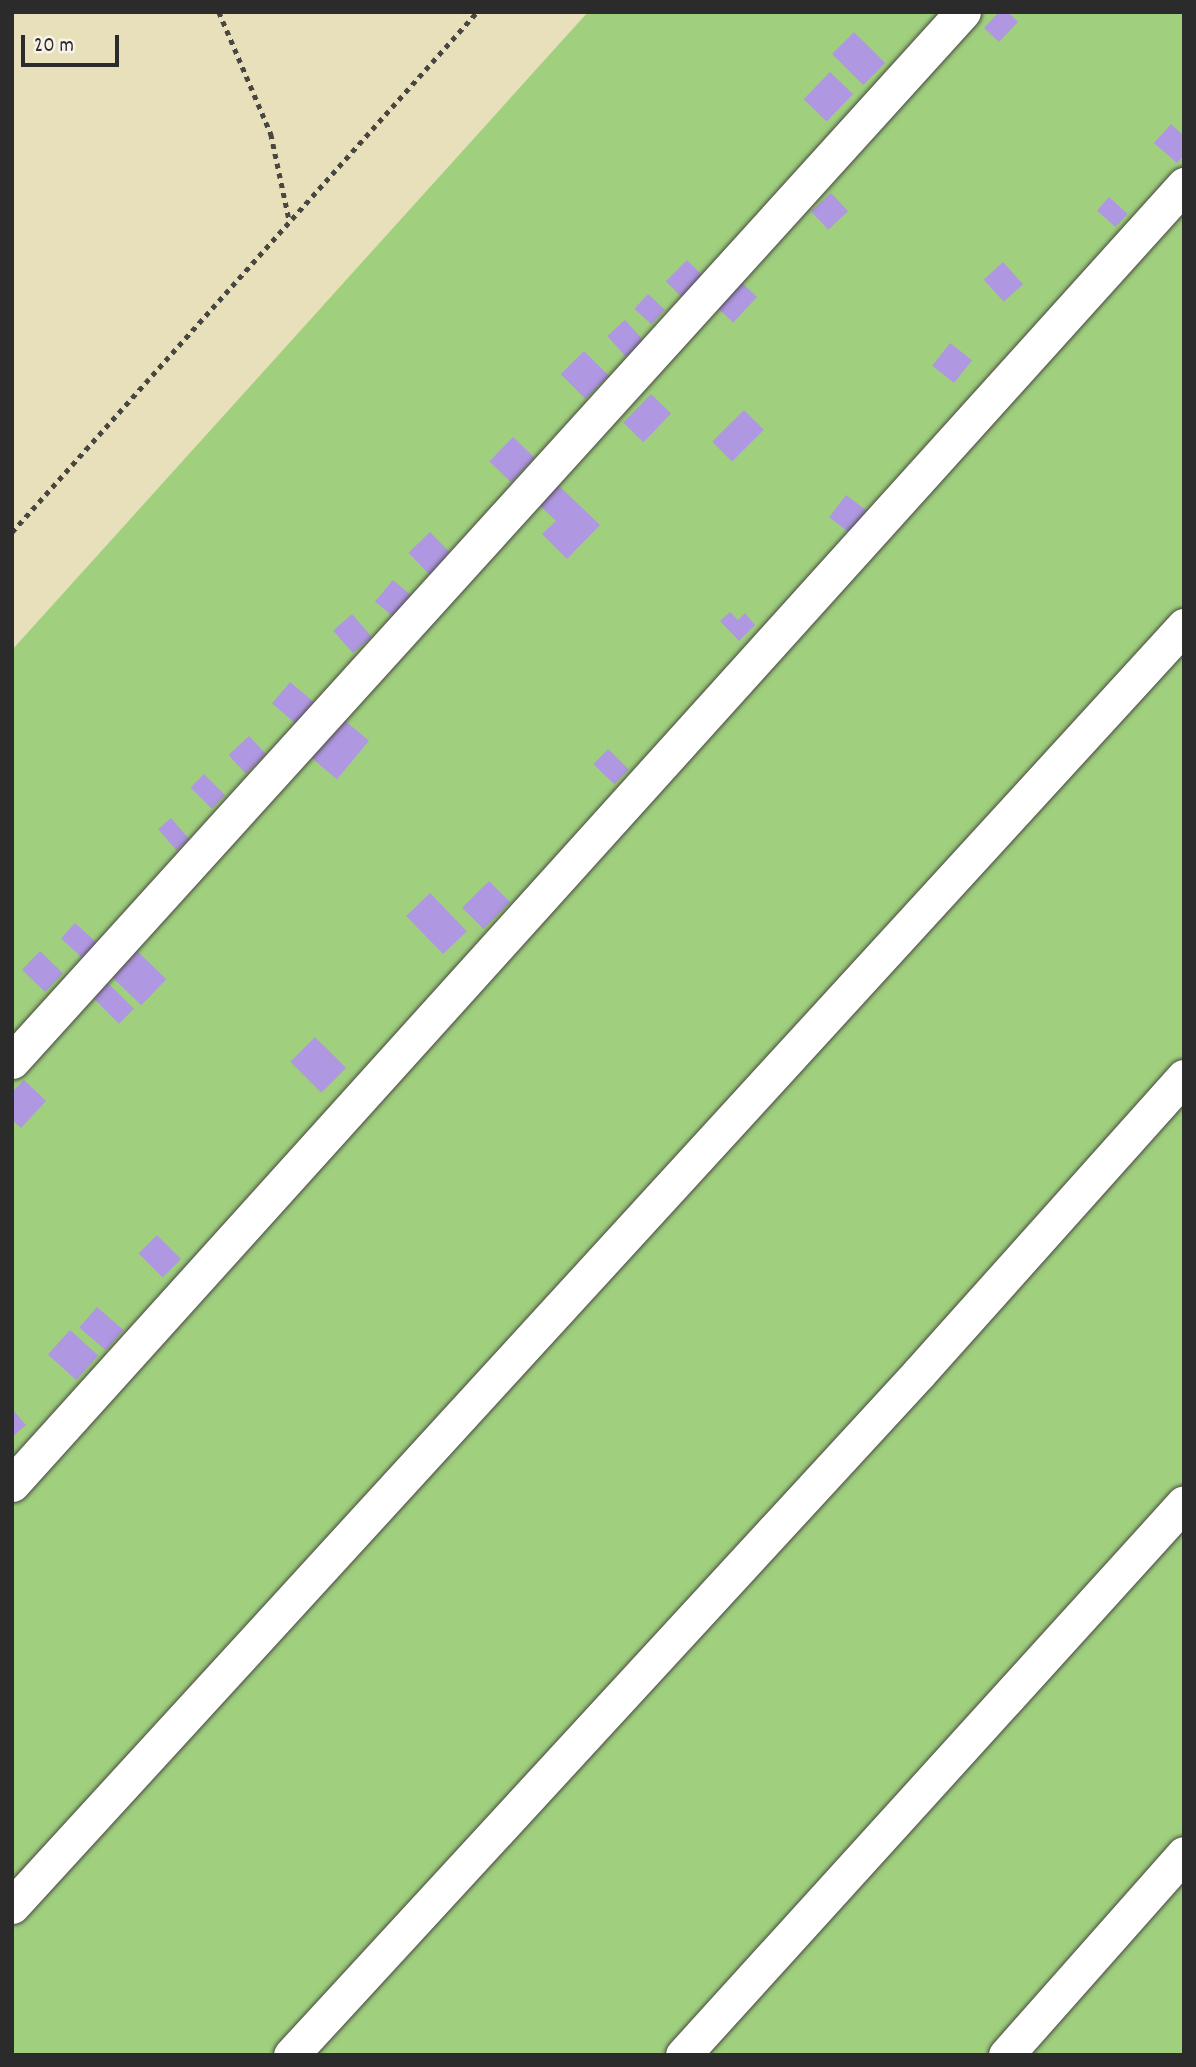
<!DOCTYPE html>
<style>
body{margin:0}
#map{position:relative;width:1196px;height:2067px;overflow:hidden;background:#e8e0ba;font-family:Dekko,sans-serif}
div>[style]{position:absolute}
.green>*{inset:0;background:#a0d07e}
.building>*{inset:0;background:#af97e1;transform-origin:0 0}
.path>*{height:4.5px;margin-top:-2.25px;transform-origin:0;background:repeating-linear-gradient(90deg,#474640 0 5px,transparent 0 10px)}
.roads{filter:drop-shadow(0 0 2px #474640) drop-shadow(0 0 2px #474640)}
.minor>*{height:35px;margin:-17.5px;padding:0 17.5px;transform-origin:17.5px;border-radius:17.5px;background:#fff}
span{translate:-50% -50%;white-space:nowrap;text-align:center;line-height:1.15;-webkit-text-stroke:5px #f7f3e8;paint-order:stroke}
.frame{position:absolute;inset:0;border:14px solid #2b2b2b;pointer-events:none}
.scale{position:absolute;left:21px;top:35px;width:98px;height:32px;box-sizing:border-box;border:4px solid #2b2b2b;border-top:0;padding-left:9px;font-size:21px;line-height:24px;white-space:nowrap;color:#2b2b2b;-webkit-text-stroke:5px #f7f3e8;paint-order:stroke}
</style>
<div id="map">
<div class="green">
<div style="clip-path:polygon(588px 12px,1184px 12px,1184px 2055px,12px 2055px,12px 650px)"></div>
</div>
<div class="building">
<div style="clip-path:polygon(999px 12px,1008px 12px,1018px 22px,999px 42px,984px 28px)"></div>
<div style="left:854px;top:32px;width:44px;height:31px;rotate:45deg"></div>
<div style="left:830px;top:72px;width:32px;height:38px;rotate:44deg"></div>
<div style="clip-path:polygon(1171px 124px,1184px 136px,1184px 155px,1177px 163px,1154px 143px)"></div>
<div style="left:831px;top:193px;width:25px;height:27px;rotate:47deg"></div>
<div style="left:1109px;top:197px;width:25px;height:18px;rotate:42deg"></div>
<div style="left:687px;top:260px;width:28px;height:30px;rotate:45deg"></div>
<div style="left:1003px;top:262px;width:30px;height:26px;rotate:48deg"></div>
<div style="left:741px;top:282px;width:22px;height:35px;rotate:43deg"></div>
<div style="left:648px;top:294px;width:23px;height:20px;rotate:43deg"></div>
<div style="left:625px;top:320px;width:28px;height:24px;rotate:48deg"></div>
<div style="left:950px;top:343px;width:28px;height:29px;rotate:38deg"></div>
<div style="left:584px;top:351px;width:35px;height:33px;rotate:45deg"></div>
<div style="left:651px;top:394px;width:28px;height:40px;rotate:44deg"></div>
<div style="left:744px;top:410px;width:28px;height:45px;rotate:45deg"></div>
<div style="left:513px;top:437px;width:30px;height:34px;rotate:44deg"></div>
<div style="clip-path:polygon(555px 482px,600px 525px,567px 559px,542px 534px,556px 521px,536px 502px)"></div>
<div style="left:846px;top:495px;width:26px;height:28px;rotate:37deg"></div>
<div style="left:430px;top:532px;width:32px;height:30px;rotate:46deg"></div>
<div style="left:393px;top:580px;width:23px;height:28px;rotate:40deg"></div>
<div style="clip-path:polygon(730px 612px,738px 620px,745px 613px,755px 625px,739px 641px,720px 621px)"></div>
<div style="left:352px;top:614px;width:30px;height:25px;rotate:49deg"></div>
<div style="left:290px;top:682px;width:31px;height:28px;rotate:40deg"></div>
<div style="left:343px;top:719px;width:34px;height:50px;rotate:40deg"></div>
<div style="left:249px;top:736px;width:25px;height:28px;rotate:47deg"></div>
<div style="left:608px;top:749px;width:29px;height:21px;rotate:44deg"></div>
<div style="left:204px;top:774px;width:30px;height:19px;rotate:45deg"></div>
<div style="left:171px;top:818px;width:28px;height:17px;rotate:49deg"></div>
<div style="left:489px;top:881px;width:30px;height:38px;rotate:45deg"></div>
<div style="left:430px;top:893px;width:53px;height:33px;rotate:46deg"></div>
<div style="left:75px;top:923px;width:31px;height:21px;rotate:42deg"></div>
<div style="left:134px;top:948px;width:45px;height:36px;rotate:44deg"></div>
<div style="left:40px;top:951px;width:32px;height:26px;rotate:44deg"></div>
<div style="left:107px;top:982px;width:38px;height:21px;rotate:45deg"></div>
<div style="left:315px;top:1037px;width:44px;height:35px;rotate:45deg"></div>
<div style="clip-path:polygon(24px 1080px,46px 1101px,21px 1128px,12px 1120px,12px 1092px)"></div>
<div style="left:157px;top:1235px;width:34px;height:26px;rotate:45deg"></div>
<div style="left:97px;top:1307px;width:35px;height:27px;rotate:41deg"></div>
<div style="left:70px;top:1330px;width:38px;height:33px;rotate:42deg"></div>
<div style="clip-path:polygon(12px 1409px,26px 1425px,12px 1437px)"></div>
</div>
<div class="path">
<div style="left:219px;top:12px;width:133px;rotate:66.9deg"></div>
<div style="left:271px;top:134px;width:87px;rotate:78deg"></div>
<div style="left:12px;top:532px;width:698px;rotate:-48.2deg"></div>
</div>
<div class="roads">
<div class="minor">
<div style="left:12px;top:1061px;width:1416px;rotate:-47.81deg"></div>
<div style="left:12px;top:1484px;width:1750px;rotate:-47.94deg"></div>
<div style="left:12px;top:1906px;width:1736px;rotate:-47.52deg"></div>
<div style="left:291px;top:2055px;width:927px;rotate:-47.36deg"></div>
<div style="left:919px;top:1373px;width:397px;rotate:-48.2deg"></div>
<div style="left:683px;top:2055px;width:745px;rotate:-47.77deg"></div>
<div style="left:1006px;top:2055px;width:268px;rotate:-48.5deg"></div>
</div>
</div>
<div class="frame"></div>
<div class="scale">20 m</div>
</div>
